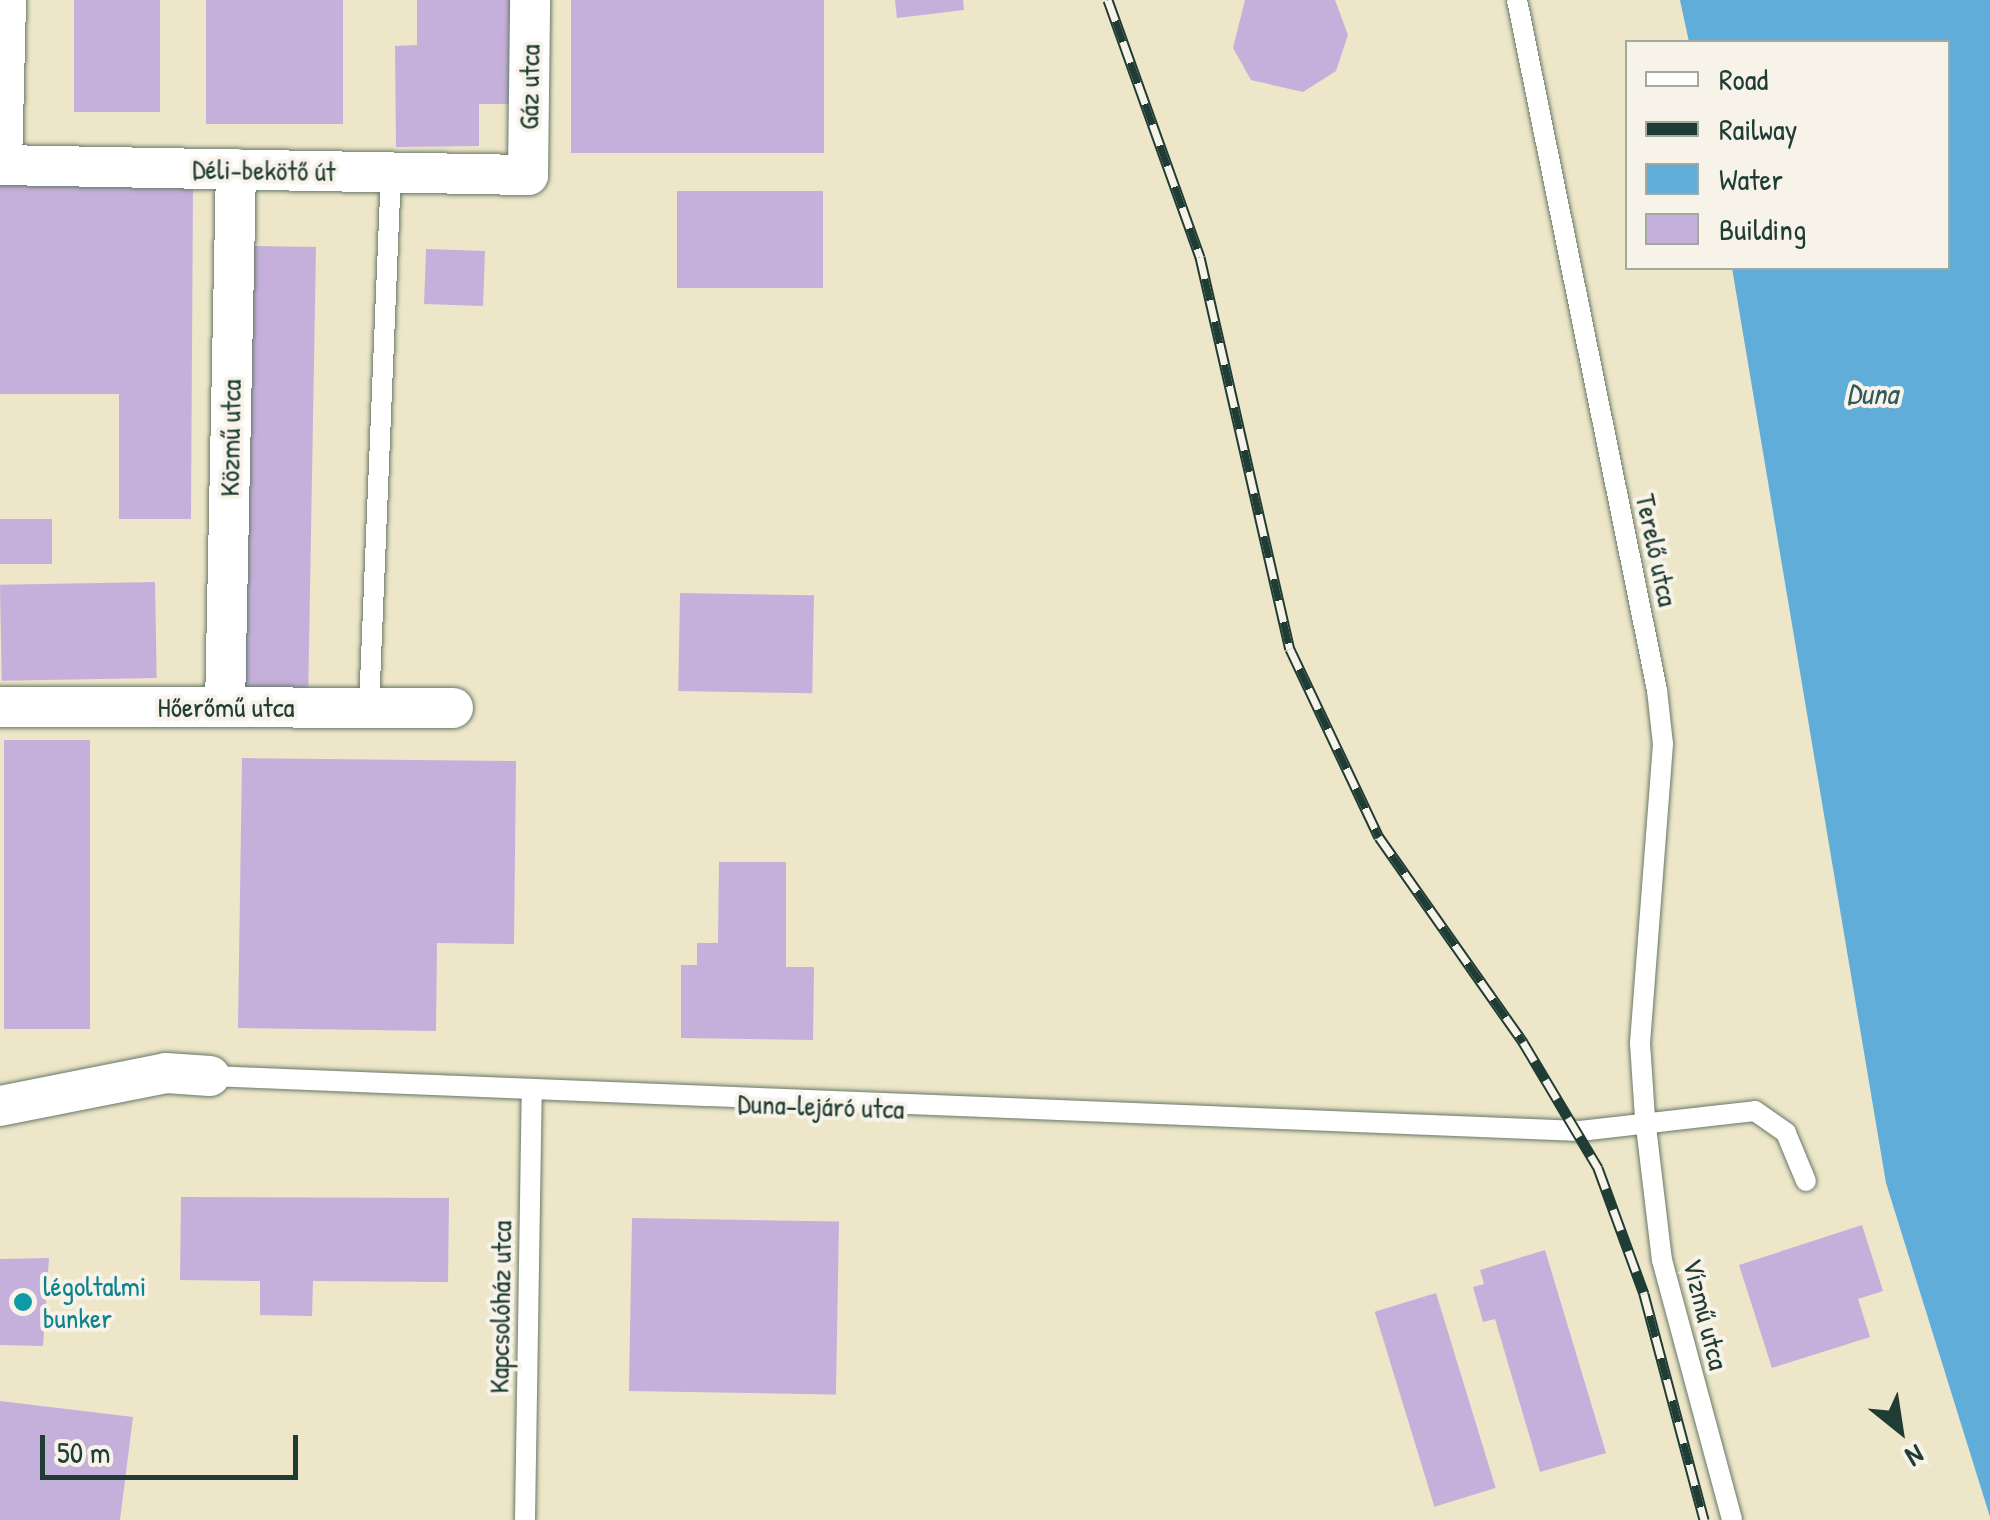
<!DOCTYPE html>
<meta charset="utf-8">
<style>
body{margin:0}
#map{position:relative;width:1990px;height:1520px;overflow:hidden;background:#ede6c8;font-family:"Patrick Hand",sans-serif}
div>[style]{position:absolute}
.water>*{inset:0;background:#60add9}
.building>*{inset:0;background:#c5b0dc;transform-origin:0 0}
.roads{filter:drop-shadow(0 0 2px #677868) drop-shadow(0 0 2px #677868)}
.lane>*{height:20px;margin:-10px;padding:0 10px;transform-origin:10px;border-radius:10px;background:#fff}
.street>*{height:40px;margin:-20px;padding:0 20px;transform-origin:20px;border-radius:20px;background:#fff}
.rail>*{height:11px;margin-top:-5.5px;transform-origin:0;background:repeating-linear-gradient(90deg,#f7f3e8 0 22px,#1f3d34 0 44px);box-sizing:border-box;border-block:2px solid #1f3d34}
.dots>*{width:28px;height:28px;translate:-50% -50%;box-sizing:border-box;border:5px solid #f7f3e8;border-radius:50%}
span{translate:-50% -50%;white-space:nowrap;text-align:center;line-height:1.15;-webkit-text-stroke:8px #f7f3e8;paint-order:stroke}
.street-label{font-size:28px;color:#1f3d34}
.culture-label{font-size:28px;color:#0d838f}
.left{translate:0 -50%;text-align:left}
.water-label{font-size:30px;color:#2f595d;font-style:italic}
.legend{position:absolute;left:1625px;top:40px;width:325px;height:230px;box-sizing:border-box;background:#f7f3e8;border:2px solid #a1aaa0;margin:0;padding:12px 18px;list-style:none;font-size:30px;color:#1f3d34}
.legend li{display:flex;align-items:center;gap:20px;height:50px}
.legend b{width:50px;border:2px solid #a1aaa0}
.north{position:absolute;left:1850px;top:1380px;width:100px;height:100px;-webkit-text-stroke:8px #f7f3e8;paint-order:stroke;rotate:150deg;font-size:28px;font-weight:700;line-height:40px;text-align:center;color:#1f3d34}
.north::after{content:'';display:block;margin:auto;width:35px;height:45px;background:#1f3d34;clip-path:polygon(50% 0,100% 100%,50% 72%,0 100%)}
.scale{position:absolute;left:40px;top:1435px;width:258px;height:45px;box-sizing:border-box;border:5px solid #1f3d34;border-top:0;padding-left:12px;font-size:30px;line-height:35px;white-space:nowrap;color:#1f3d34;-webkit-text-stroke:8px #f7f3e8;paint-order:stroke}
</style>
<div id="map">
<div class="water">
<div style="clip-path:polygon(1680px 0,1990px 0,1990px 1517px,1886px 1183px,1732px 268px,1948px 268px,1948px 42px,1689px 42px)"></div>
</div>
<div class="building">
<div style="left:74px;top:0;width:86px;height:112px"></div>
<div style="left:206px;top:0;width:137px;height:124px"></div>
<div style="clip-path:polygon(417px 0,513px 0,514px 104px,479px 104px,479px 146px,396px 147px,395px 46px,417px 45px)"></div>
<div style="left:571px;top:0;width:253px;height:153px"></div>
<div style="clip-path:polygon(895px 0,963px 0,964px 10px,897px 18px)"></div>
<div style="clip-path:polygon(1245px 0,1335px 0,1348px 35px,1336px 71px,1303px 92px,1251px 80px,1233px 48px)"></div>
<div style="clip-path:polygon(0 185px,193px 186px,191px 519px,119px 519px,119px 394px,0 394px)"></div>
<div style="left:677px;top:191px;width:146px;height:97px"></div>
<div style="left:253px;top:246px;width:63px;height:450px;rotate:1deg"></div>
<div style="left:426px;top:249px;width:59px;height:55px;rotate:2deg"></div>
<div style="left:52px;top:519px;width:45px;height:52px;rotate:90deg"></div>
<div style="left:155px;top:582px;width:96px;height:155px;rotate:89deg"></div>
<div style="left:680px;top:593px;width:134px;height:98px;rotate:1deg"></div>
<div style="left:4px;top:740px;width:86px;height:289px"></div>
<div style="clip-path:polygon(242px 758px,516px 761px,514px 944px,437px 943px,436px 1031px,238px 1028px)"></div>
<div style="clip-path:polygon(719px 862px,786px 862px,786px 967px,814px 967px,813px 1040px,681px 1038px,681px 965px,697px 965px,697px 943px,718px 943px)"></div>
<div style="clip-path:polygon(181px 1197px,449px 1198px,448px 1282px,313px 1281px,312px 1316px,260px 1315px,260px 1281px,180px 1280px)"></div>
<div style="left:632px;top:1218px;width:207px;height:173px;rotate:1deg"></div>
<div style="clip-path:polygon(1862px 1225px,1883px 1291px,1858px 1299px,1870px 1337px,1772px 1368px,1739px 1265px)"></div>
<div style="clip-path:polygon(1545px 1250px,1606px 1453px,1540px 1472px,1495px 1319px,1483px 1322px,1473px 1287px,1484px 1284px,1480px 1270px)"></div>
<div style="clip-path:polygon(49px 1258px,43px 1346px,0 1345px,0 1259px)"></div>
<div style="left:1436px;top:1293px;width:204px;height:64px;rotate:73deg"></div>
<div style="clip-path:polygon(0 1401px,133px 1417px,120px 1520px,0 1520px)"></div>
</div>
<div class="roads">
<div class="lane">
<div style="left:1517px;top:0;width:704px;rotate:78.53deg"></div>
<div style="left:1657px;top:690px;width:54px;rotate:83.7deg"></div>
<div style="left:1663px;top:744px;width:300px;rotate:94.4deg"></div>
<div style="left:1640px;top:1043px;width:75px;rotate:86.2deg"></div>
<div style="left:1645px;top:1118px;width:143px;rotate:83.2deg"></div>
<div style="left:1662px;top:1260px;width:269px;rotate:74.9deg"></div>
<div style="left:369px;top:707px;width:535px;rotate:-87.65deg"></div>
<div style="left:210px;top:1076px;width:1371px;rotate:2.3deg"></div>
<div style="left:1580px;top:1131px;width:176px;rotate:-6.5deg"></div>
<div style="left:1755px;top:1111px;width:38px;rotate:35deg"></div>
<div style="left:1786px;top:1133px;width:52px;rotate:67.4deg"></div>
<div style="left:525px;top:1520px;width:426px;rotate:-89.1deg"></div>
</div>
<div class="street">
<div style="left:0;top:165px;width:528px;rotate:1.09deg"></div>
<div style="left:528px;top:175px;width:175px;rotate:-89.3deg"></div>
<div style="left:2px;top:165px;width:165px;rotate:-88.6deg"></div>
<div style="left:0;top:707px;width:453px;rotate:0.1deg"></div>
<div style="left:225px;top:707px;width:538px;rotate:-88.83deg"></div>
<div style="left:0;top:1106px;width:169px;rotate:-11.2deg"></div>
<div style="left:166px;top:1073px;width:44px;rotate:3.9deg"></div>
</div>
</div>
<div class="rail">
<div style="left:1108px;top:0;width:273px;rotate:70.3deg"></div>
<div style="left:1200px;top:257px;width:402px;rotate:77.1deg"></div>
<div style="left:1290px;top:649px;width:208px;rotate:64.7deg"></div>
<div style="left:1379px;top:837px;width:251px;rotate:54.9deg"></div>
<div style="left:1523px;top:1042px;width:147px;rotate:59.2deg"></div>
<div style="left:1598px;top:1168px;width:134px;rotate:69.9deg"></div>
<div style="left:1644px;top:1294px;width:234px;rotate:75.1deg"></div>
</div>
<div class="dots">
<div style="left:23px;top:1302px;background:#0f9aa8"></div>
</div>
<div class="street-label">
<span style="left:529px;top:87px;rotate:-89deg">Gáz utca</span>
<span style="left:264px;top:170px;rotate:1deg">Déli-bekötő út</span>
<span style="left:230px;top:438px;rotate:-89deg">Közmű utca</span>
<span style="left:1657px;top:550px;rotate:78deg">Terelő utca</span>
<span style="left:226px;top:707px">Hőerőmű utca</span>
<span style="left:821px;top:1106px;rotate:2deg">Duna-lejáró utca</span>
<span style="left:500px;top:1307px;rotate:-89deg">Kapcsolóház utca</span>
<span style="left:1706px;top:1314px;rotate:76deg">Vízmű utca</span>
</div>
<div class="culture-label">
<span class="left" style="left:43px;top:1302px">légoltalmi<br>bunker</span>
</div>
<div class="water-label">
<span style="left:1872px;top:393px">Duna</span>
</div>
<ul class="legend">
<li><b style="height:12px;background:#fff"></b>Road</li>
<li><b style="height:12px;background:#1f3d34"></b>Railway</li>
<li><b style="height:28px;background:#60add9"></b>Water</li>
<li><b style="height:28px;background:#c5b0dc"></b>Building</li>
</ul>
<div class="north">N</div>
<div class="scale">50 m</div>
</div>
